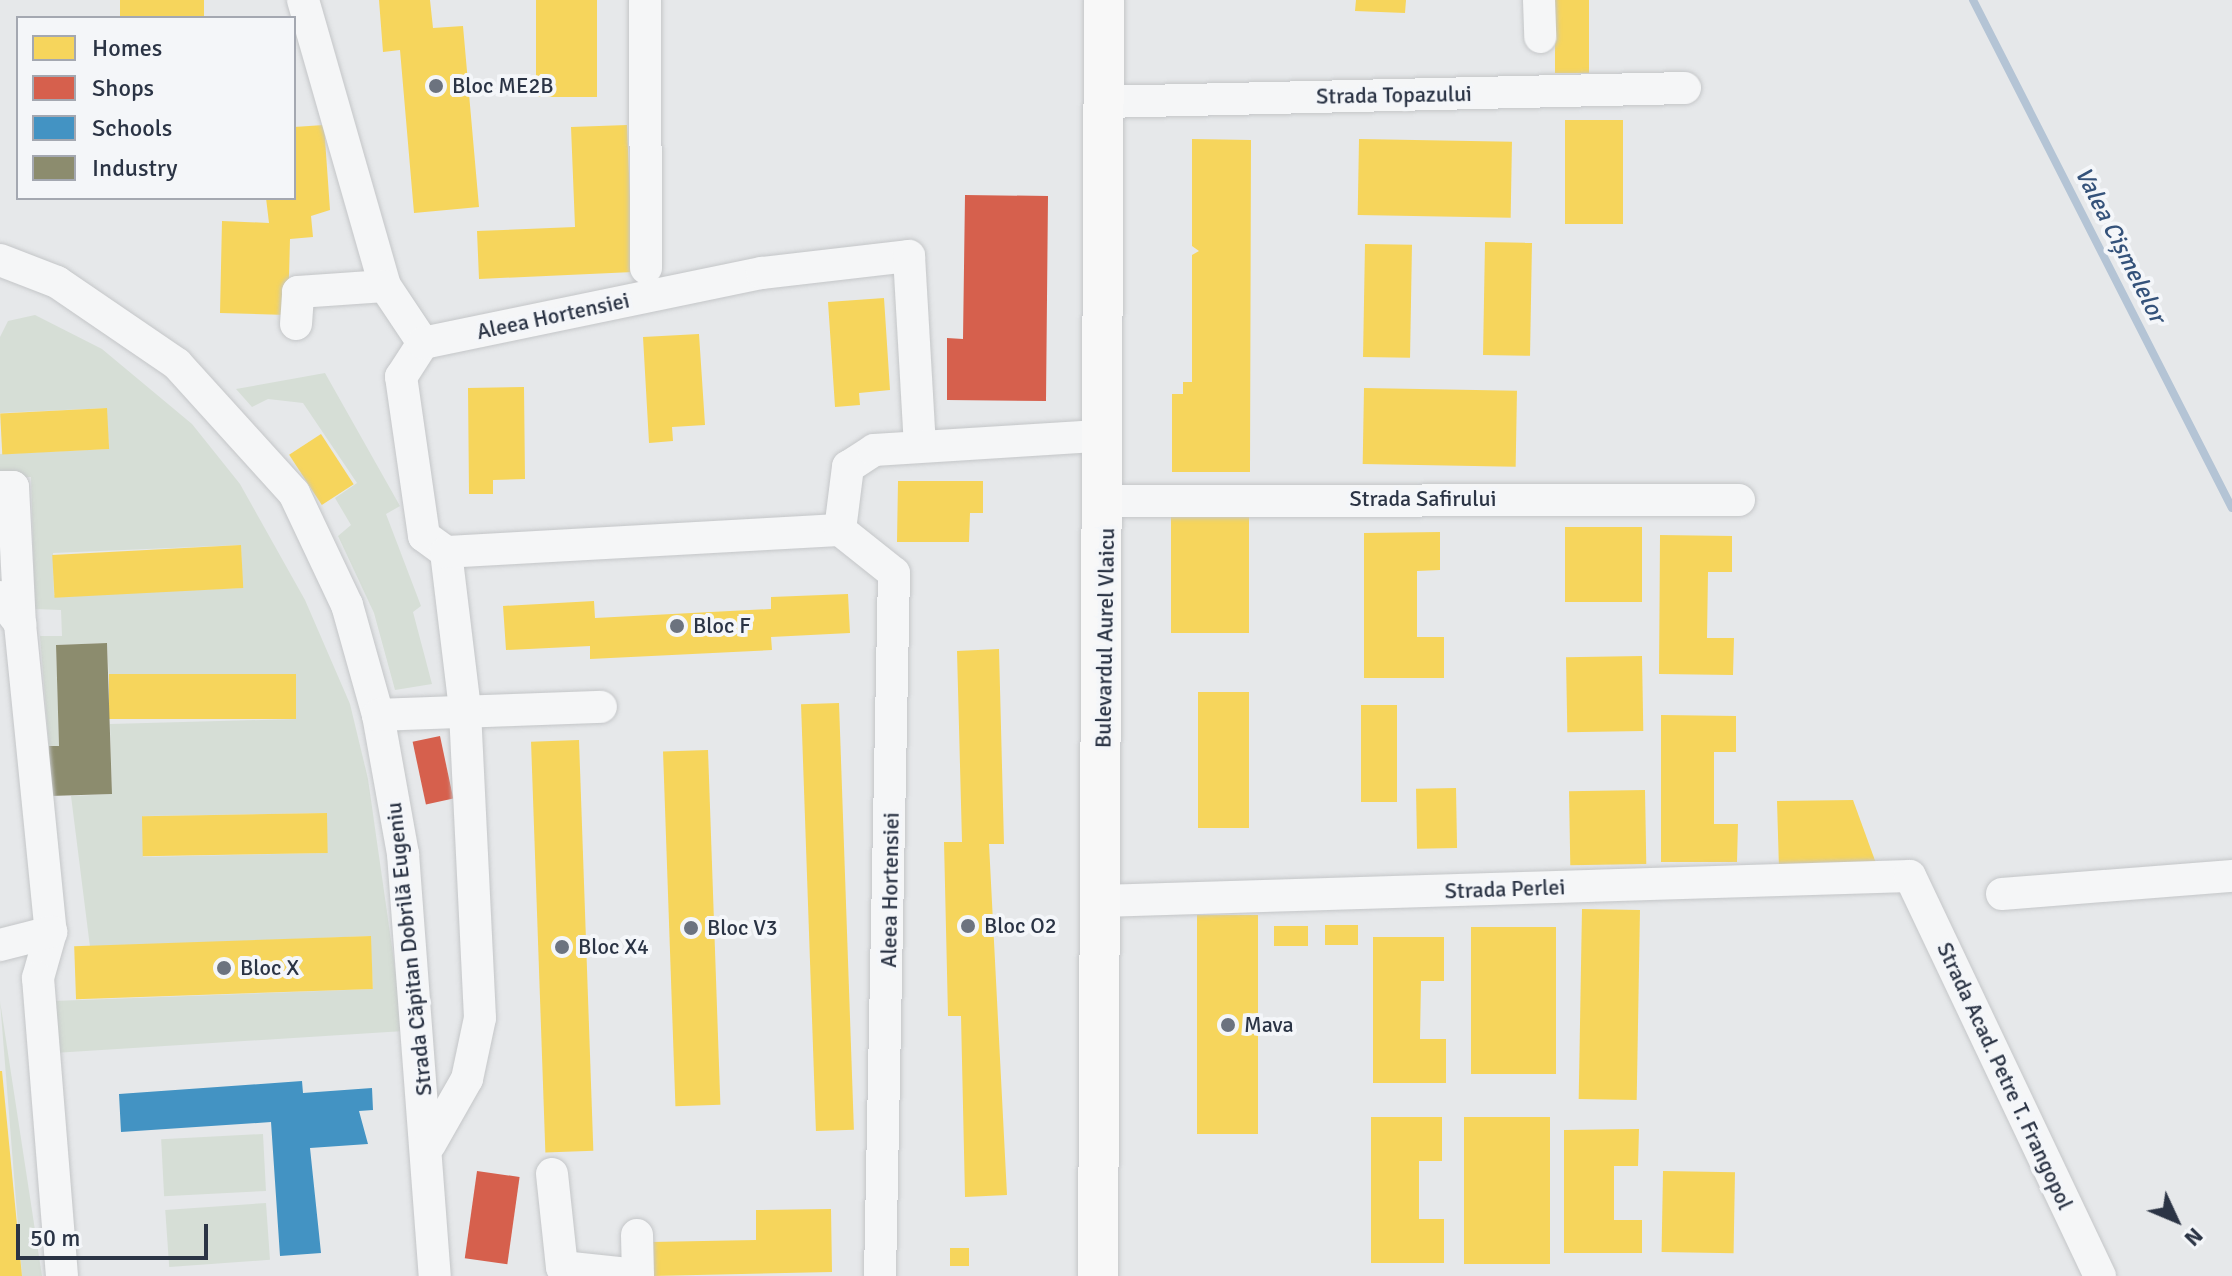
<!DOCTYPE html>
<meta charset="utf-8">
<style>
body{margin:0}
#map{position:relative;width:2232px;height:1276px;overflow:hidden;background:#e6e8ea;font-family:Signika,sans-serif}
div>[style]{position:absolute}
.green>*{inset:0;background:#d6ded6;transform-origin:0 0}
.homes>*{inset:0;background:#f6d55c;transform-origin:0 0}
.shops>*{inset:0;background:#d6604d;transform-origin:0 0}
.schools>*{inset:0;background:#4393c3}
.industry>*{inset:0;background:#8c8c6e}
.stream>*{height:8px;margin:-4px;padding:0 4px;transform-origin:4px;border-radius:4px;background:#b4c4d5}
.roads{filter:drop-shadow(0 0 2px #c4c6c8) drop-shadow(0 0 2px #c4c6c8)}
.minor>*{height:32px;margin:-16px;padding:0 16px;transform-origin:16px;border-radius:16px;background:#f5f6f7}
.major>*{height:40px;margin:-20px;padding:0 20px;transform-origin:20px;border-radius:20px;background:#f8f8f8}
.dots>*{width:22px;height:22px;translate:-50% -50%;box-sizing:border-box;border:4px solid #f4f6f9;border-radius:50%}
span{translate:-50% -50%;white-space:nowrap;text-align:center;line-height:1.15;-webkit-text-stroke:8px #f4f6f9;paint-order:stroke}
.poi-label{font-size:22px;color:#2b3445}
.left{translate:0 -50%;text-align:left}
.street-label{font-size:22px;color:#2b3445}
.water-label{font-size:24px;color:#34527a;font-style:italic}
.legend{position:absolute;left:16px;top:16px;width:280px;height:184px;box-sizing:border-box;background:#f4f6f9;border:2px solid #a4a8b1;margin:0;padding:10px 14px;list-style:none;font-size:24px;color:#2b3445}
.legend li{display:flex;align-items:center;gap:16px;height:40px}
.legend b{width:40px;border:2px solid #a4a8b1}
.north{position:absolute;left:2136px;top:1180px;width:80px;height:80px;-webkit-text-stroke:6px #f4f6f9;paint-order:stroke;rotate:134deg;font-size:22px;font-weight:700;line-height:32px;text-align:center;color:#2b3445}
.north::after{content:'';display:block;margin:auto;width:28px;height:36px;background:#2b3445;clip-path:polygon(50% 0,100% 100%,50% 72%,0 100%)}
.scale{position:absolute;left:16px;top:1224px;width:192px;height:36px;box-sizing:border-box;border:4px solid #2b3445;border-top:0;padding-left:10px;font-size:24px;line-height:28px;white-space:nowrap;color:#2b3445;-webkit-text-stroke:6px #f4f6f9;paint-order:stroke}
</style>
<div id="map">
<div class="green">
<div style="clip-path:polygon(evenodd,35px 315px,102px 349px,192px 424px,240px 484px,305px 600px,350px 704px,368px 779px,404px 1031px,54px 1053px,54px 1001px,373px 989px,370px 936px,90px 947px,71px 796px,112px 794px,110px 724px,296px 719px,296px 675px,109px 679px,107px 643px,56px 645px,59px 746px,49px 746px,40px 636px,62px 636px,61px 610px,35px 609px,31px 477px,0 478px,0 454px,109px 449px,106px 408px,0 413px,0 337px,8px 321px,35px 315px,241px 545px,242px 588px,54px 595px,53px 553px,241px 545px,35px 315px,327px 813px,327px 853px,143px 857px,143px 816px,327px 813px)"></div>
<div style="clip-path:polygon(325px 373px,400px 506px,386px 514px,421px 606px,413px 612px,432px 684px,395px 690px,374px 613px,338px 536px,351px 525px,335px 498px,357px 483px,303px 403px,268px 399px,252px 407px,236px 389px)"></div>
<div style="clip-path:polygon(0 1001px,42px 1276px,22px 1276px)"></div>
<div style="left:263px;top:1134px;width:57px;height:102px;rotate:87deg"></div>
<div style="left:266px;top:1203px;width:57px;height:101px;rotate:86deg"></div>
</div>
<div class="homes">
<div style="left:120px;top:0;width:84px;height:18px"></div>
<div style="clip-path:polygon(379px 0,430px 0,433px 28px,463px 26px,479px 207px,414px 213px,400px 50px,383px 52px)"></div>
<div style="left:536px;top:0;width:61px;height:97px"></div>
<div style="clip-path:polygon(1356px 0,1406px 0,1405px 13px,1355px 11px)"></div>
<div style="left:1555px;top:0;width:34px;height:73px"></div>
<div style="left:1623px;top:120px;width:104px;height:58px;rotate:90deg"></div>
<div style="clip-path:polygon(324px 125px,330px 210px,311px 216px,313px 237px,290px 239px,288px 315px,220px 313px,222px 221px,269px 223px,266px 198px,294px 198px,294px 127px)"></div>
<div style="clip-path:polygon(627px 125px,633px 272px,479px 279px,477px 231px,575px 227px,571px 127px)"></div>
<div style="clip-path:polygon(1192px 139px,1251px 140px,1250px 472px,1172px 472px,1172px 394px,1183px 394px,1183px 382px,1192px 382px,1192px 255px,1199px 251px,1192px 246px)"></div>
<div style="left:1359px;top:139px;width:153px;height:76px;rotate:1deg"></div>
<div style="left:1485px;top:242px;width:47px;height:113px;rotate:1deg"></div>
<div style="left:1365px;top:244px;width:47px;height:113px;rotate:1deg"></div>
<div style="clip-path:polygon(884px 298px,890px 390px,859px 393px,860px 405px,835px 407px,828px 302px)"></div>
<div style="clip-path:polygon(699px 334px,705px 425px,672px 427px,673px 441px,649px 443px,643px 337px)"></div>
<div style="clip-path:polygon(524px 387px,525px 479px,493px 480px,493px 494px,469px 494px,468px 388px)"></div>
<div style="left:1364px;top:388px;width:153px;height:76px;rotate:1deg"></div>
<div style="left:107px;top:408px;width:41px;height:107px;rotate:87deg"></div>
<div style="left:321px;top:434px;width:60px;height:38px;rotate:57deg"></div>
<div style="clip-path:polygon(898px 481px,983px 481px,983px 513px,970px 513px,969px 542px,897px 542px)"></div>
<div style="left:1171px;top:506px;width:78px;height:127px"></div>
<div style="left:1565px;top:527px;width:77px;height:75px"></div>
<div style="clip-path:polygon(1440px 532px,1440px 570px,1417px 571px,1417px 637px,1444px 637px,1444px 678px,1364px 678px,1364px 533px)"></div>
<div style="clip-path:polygon(1660px 535px,1732px 536px,1732px 572px,1708px 572px,1707px 638px,1734px 638px,1733px 675px,1659px 674px)"></div>
<div style="left:241px;top:545px;width:43px;height:189px;rotate:87deg"></div>
<div style="clip-path:polygon(848px 594px,850px 633px,771px 637px,772px 650px,590px 659px,590px 646px,506px 650px,503px 606px,594px 601px,595px 618px,771px 609px,771px 597px)"></div>
<div style="clip-path:polygon(999px 649px,1004px 844px,989px 844px,1007px 1195px,965px 1197px,961px 1016px,948px 1016px,944px 842px,962px 842px,957px 651px)"></div>
<div style="left:1642px;top:656px;width:75px;height:76px;rotate:89deg"></div>
<div style="left:296px;top:674px;width:45px;height:187px;rotate:90deg"></div>
<div style="left:1249px;top:692px;width:136px;height:51px;rotate:90deg"></div>
<div style="left:839px;top:703px;width:427px;height:38px;rotate:88deg"></div>
<div style="left:1361px;top:705px;width:36px;height:97px"></div>
<div style="clip-path:polygon(1661px 715px,1736px 716px,1736px 752px,1714px 752px,1714px 824px,1738px 824px,1737px 862px,1661px 862px)"></div>
<div style="left:579px;top:740px;width:411px;height:48px;rotate:88deg"></div>
<div style="left:708px;top:750px;width:355px;height:45px;rotate:88deg"></div>
<div style="left:1456px;top:788px;width:60px;height:40px;rotate:89deg"></div>
<div style="left:1645px;top:790px;width:74px;height:76px;rotate:89deg"></div>
<div style="clip-path:polygon(1853px 800px,1877px 866px,1779px 869px,1777px 801px)"></div>
<div style="left:327px;top:813px;width:40px;height:185px;rotate:89deg"></div>
<div style="left:1582px;top:909px;width:58px;height:190px;rotate:1deg"></div>
<div style="left:1258px;top:915px;width:219px;height:61px;rotate:90deg"></div>
<div style="left:1325px;top:925px;width:33px;height:20px"></div>
<div style="left:1274px;top:926px;width:34px;height:20px"></div>
<div style="left:1471px;top:927px;width:85px;height:147px"></div>
<div style="left:371px;top:936px;width:53px;height:297px;rotate:88deg"></div>
<div style="clip-path:polygon(1373px 937px,1444px 937px,1444px 981px,1421px 981px,1420px 1039px,1446px 1039px,1446px 1083px,1373px 1083px)"></div>
<div style="clip-path:polygon(0 1071px,2px 1071px,22px 1276px,0 1276px)"></div>
<div style="clip-path:polygon(1371px 1117px,1442px 1117px,1442px 1161px,1419px 1161px,1419px 1219px,1444px 1219px,1444px 1263px,1371px 1263px)"></div>
<div style="left:1550px;top:1117px;width:147px;height:86px;rotate:90deg"></div>
<div style="clip-path:polygon(1639px 1129px,1638px 1166px,1614px 1166px,1614px 1220px,1642px 1220px,1642px 1253px,1564px 1253px,1564px 1130px)"></div>
<div style="left:1663px;top:1171px;width:72px;height:81px;rotate:1deg"></div>
<div style="clip-path:polygon(831px 1209px,832px 1272px,652px 1276px,651px 1242px,756px 1240px,756px 1210px)"></div>
<div style="left:950px;top:1248px;width:19px;height:18px"></div>
</div>
<div class="shops">
<div style="clip-path:polygon(965px 195px,1048px 196px,1046px 401px,947px 400px,947px 338px,963px 339px)"></div>
<div style="left:440px;top:736px;width:64px;height:28px;rotate:78deg"></div>
<div style="left:477px;top:1171px;width:43px;height:88px;rotate:8deg"></div>
</div>
<div class="schools">
<div style="clip-path:polygon(302px 1081px,303px 1093px,372px 1088px,373px 1110px,359px 1111px,368px 1144px,310px 1148px,321px 1253px,280px 1256px,271px 1122px,121px 1132px,119px 1094px)"></div>
</div>
<div class="industry">
<div style="clip-path:polygon(107px 643px,112px 794px,50px 796px,49px 746px,59px 746px,56px 645px)"></div>
</div>
<div class="stream">
<div style="left:1973px;top:0;width:570px;rotate:62.99deg"></div>
</div>
<div class="roads">
<div class="minor">
<div style="left:303px;top:0;width:298px;rotate:74deg"></div>
<div style="left:645px;top:0;width:268px;rotate:89.8deg"></div>
<div style="left:1539px;top:0;width:37px;rotate:88deg"></div>
<div style="left:1104px;top:102px;width:581px;rotate:-1.38deg"></div>
<div style="left:0;top:260px;width:61px;rotate:21.1deg"></div>
<div style="left:57px;top:282px;width:145px;rotate:34.3deg"></div>
<div style="left:177px;top:364px;width:174px;rotate:47.8deg"></div>
<div style="left:294px;top:493px;width:124px;rotate:64.7deg"></div>
<div style="left:347px;top:605px;width:114px;rotate:74.3deg"></div>
<div style="left:378px;top:715px;width:141px;rotate:79.8deg"></div>
<div style="left:403px;top:854px;width:423px;rotate:85.7deg"></div>
<div style="left:296px;top:324px;width:32px;rotate:-86deg"></div>
<div style="left:298px;top:292px;width:87px;rotate:-3.9deg"></div>
<div style="left:385px;top:286px;width:69px;rotate:56.3deg"></div>
<div style="left:0;top:487px;width:13px"></div>
<div style="left:13px;top:487px;width:137px;rotate:87.1deg"></div>
<div style="left:1107px;top:501px;width:632px;rotate:-0.09deg"></div>
<div style="left:446px;top:552px;width:27px;rotate:-144deg"></div>
<div style="left:424px;top:536px;width:161px;rotate:-98.2deg"></div>
<div style="left:401px;top:377px;width:40px;rotate:-57.1deg"></div>
<div style="left:423px;top:343px;width:346px;rotate:-11.7deg"></div>
<div style="left:762px;top:273px;width:148px;rotate:-6.6deg"></div>
<div style="left:909px;top:256px;width:190px;rotate:86.7deg"></div>
<div style="left:0;top:597px;width:34px;rotate:53deg"></div>
<div style="left:20px;top:624px;width:310px;rotate:84.3deg"></div>
<div style="left:51px;top:932px;width:48px;rotate:105.8deg"></div>
<div style="left:38px;top:978px;width:299px;rotate:85.4deg"></div>
<div style="left:378px;top:715px;width:223px;rotate:-2.1deg"></div>
<div style="left:2002px;top:894px;width:231px;rotate:-4.5deg"></div>
<div style="left:1101px;top:901px;width:809px;rotate:-1.77deg"></div>
<div style="left:1910px;top:876px;width:443px;rotate:64.6deg"></div>
<div style="left:0;top:945px;width:53px;rotate:-14.3deg"></div>
<div style="left:430px;top:1144px;width:75px;rotate:-60.4deg"></div>
<div style="left:467px;top:1079px;width:62px;rotate:-78deg"></div>
<div style="left:480px;top:1018px;width:309px;rotate:-92.8deg"></div>
<div style="left:465px;top:709px;width:158px;rotate:-96.9deg"></div>
<div style="left:446px;top:552px;width:395px;rotate:-3.2deg"></div>
<div style="left:552px;top:1174px;width:94px;rotate:83.9deg"></div>
<div style="left:562px;top:1267px;width:76px;rotate:6deg"></div>
<div style="left:637px;top:1235px;width:41px;rotate:88.6deg"></div>
<div style="left:880px;top:1276px;width:703px;rotate:-88.86deg"></div>
<div style="left:894px;top:573px;width:69px;rotate:-141.5deg"></div>
<div style="left:840px;top:530px;width:64px;rotate:-82.8deg"></div>
<div style="left:848px;top:467px;width:31px;rotate:-33deg"></div>
<div style="left:874px;top:450px;width:209px;rotate:-3.6deg"></div>
</div>
<div class="major">
<div style="left:1098px;top:1276px;width:1276px;rotate:-89.73deg"></div>
</div>
</div>
<div class="dots">
<div style="left:436px;top:86px;background:#6c737f"></div>
<div style="left:677px;top:626px;background:#6c737f"></div>
<div style="left:968px;top:926px;background:#6c737f"></div>
<div style="left:691px;top:928px;background:#6c737f"></div>
<div style="left:562px;top:947px;background:#6c737f"></div>
<div style="left:224px;top:968px;background:#6c737f"></div>
<div style="left:1228px;top:1025px;background:#6c737f"></div>
</div>
<div class="poi-label">
<span class="left" style="left:452px;top:86px">Bloc ME2B</span>
<span class="left" style="left:693px;top:626px">Bloc F</span>
<span class="left" style="left:984px;top:926px">Bloc O2</span>
<span class="left" style="left:707px;top:928px">Bloc V3</span>
<span class="left" style="left:578px;top:947px">Bloc X4</span>
<span class="left" style="left:240px;top:968px">Bloc X</span>
<span class="left" style="left:1244px;top:1025px">Mava</span>
</div>
<div class="street-label">
<span style="left:1394px;top:95px;rotate:-1deg">Strada Topazului</span>
<span style="left:553px;top:316px;rotate:-12deg">Aleea Hortensiei</span>
<span style="left:1423px;top:499px">Strada Safirului</span>
<span style="left:1105px;top:638px;rotate:-89deg">Bulevardul Aurel Vlaicu</span>
<span style="left:1505px;top:889px;rotate:-2deg">Strada Perlei</span>
<span style="left:890px;top:890px;rotate:-89deg">Aleea Hortensiei</span>
<span style="left:409px;top:949px;rotate:-96deg">Strada Căpitan Dobrilă Eugeniu</span>
<span style="left:2005px;top:1076px;rotate:65deg">Strada Acad. Petre T. Frangopol</span>
</div>
<div class="water-label">
<span style="left:2120px;top:245px;rotate:63deg">Valea Cișmelelor</span>
</div>
<ul class="legend">
<li><b style="height:22px;background:#f6d55c"></b>Homes</li>
<li><b style="height:22px;background:#d6604d"></b>Shops</li>
<li><b style="height:22px;background:#4393c3"></b>Schools</li>
<li><b style="height:22px;background:#8c8c6e"></b>Industry</li>
</ul>
<div class="north">N</div>
<div class="scale">50 m</div>
</div>
